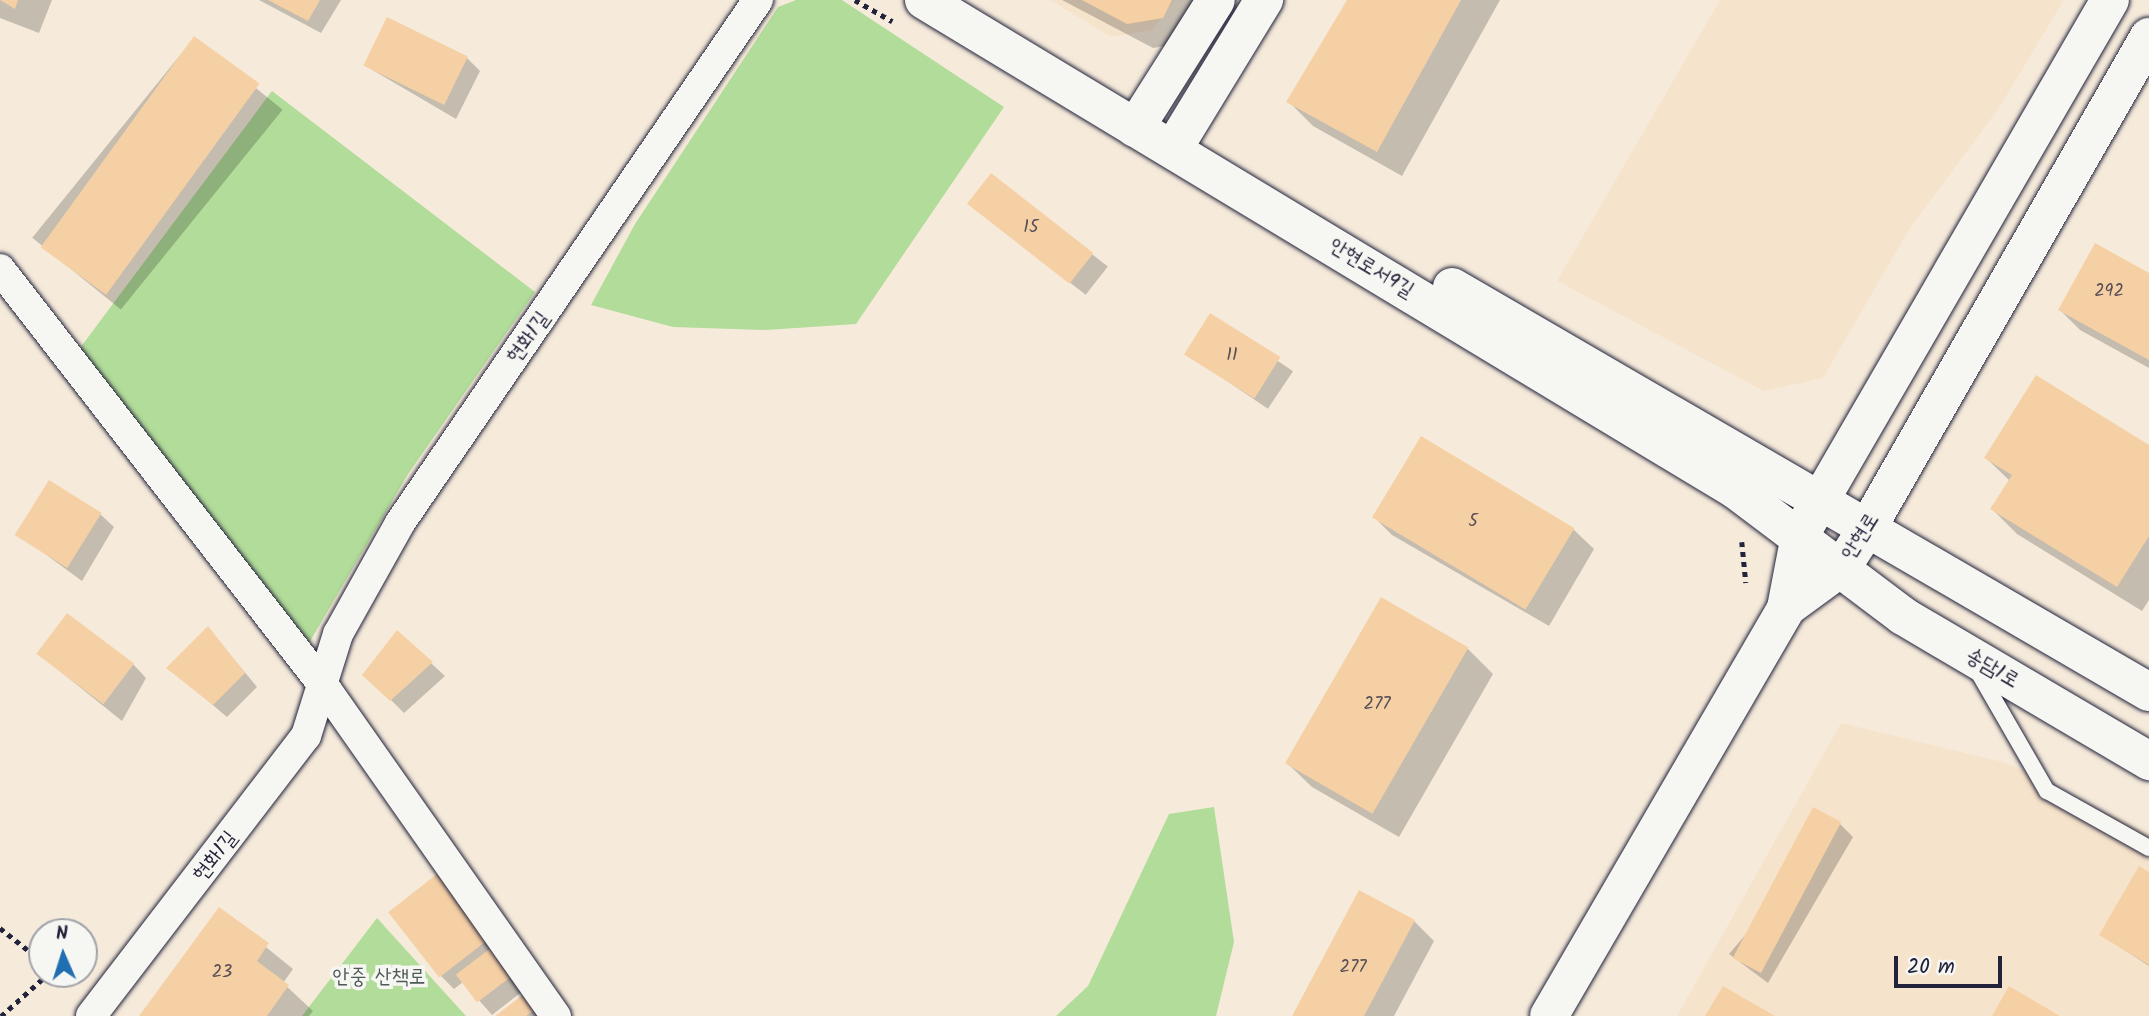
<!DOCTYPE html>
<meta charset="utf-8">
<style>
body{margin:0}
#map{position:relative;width:2149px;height:1016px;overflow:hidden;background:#f6ebdb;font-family:Kalam,"Poor Story",sans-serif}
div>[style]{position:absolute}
.built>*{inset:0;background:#f6e3cb}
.green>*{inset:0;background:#b2dc99}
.shadow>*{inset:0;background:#0003;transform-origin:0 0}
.building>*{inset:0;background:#f6d0a5;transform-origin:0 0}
.path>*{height:4.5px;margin-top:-2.25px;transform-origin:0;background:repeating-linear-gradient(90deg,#22223b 0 5px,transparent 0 10px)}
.roads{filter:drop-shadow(0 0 2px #22223b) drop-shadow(0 0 2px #22223b)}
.lane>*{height:16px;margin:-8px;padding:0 8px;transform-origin:8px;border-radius:8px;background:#f6f6f2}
.street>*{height:30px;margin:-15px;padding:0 15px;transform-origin:15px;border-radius:15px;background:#f6f6f2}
.secondary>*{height:38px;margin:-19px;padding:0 19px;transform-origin:19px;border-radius:19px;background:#f6f6f2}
span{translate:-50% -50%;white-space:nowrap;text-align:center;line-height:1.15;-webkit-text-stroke:7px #f6f6f2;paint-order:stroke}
.number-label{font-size:18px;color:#574e56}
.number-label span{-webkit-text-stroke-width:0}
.street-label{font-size:21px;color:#22223b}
.park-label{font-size:21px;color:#4d5a57}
.north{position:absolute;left:28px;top:918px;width:70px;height:70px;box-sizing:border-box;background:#f6f6f2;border:2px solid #a1a1a9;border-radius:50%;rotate:357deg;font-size:19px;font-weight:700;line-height:28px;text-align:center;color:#22223b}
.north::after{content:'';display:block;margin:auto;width:24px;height:32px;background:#1f6fb2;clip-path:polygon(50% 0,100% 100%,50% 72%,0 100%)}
.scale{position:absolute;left:1894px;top:956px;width:108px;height:32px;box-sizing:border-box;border:4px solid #22223b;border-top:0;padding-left:9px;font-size:21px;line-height:24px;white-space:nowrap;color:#22223b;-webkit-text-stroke:5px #f6f6f2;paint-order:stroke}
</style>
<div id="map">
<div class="built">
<div style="clip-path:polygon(1050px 0,1175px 0,1152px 30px,1111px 37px)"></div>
<div style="clip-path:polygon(1720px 0,2064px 0,1999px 108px,1910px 228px,1823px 378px,1764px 391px,1557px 281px)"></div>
<div style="clip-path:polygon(1841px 723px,2007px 763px,2149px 834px,2149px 1016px,1677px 1016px)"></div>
</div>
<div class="green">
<div style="clip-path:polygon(796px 0,842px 0,1004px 107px,856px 324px,766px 330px,673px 327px,591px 305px,635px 224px,778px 7px)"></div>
<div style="clip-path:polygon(272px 91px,535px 292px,408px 474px,309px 643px,77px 352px)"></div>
<div style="clip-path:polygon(1214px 807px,1234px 942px,1216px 1016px,1056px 1016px,1088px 986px,1169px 814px)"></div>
<div style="clip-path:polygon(377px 918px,466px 1016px,302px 1016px)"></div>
</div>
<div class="shadow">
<div style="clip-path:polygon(0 0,52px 0,39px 33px,0 18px)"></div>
<div style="clip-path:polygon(259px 0,341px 0,321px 33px)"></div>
<div style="clip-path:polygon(1062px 0,1210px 0,1187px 42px,1153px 48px)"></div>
<div style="clip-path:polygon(1349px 0,1500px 0,1402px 176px,1313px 126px,1288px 101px)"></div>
<div style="left:194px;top:38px;width:114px;height:257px;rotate:39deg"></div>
<div style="clip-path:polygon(467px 58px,480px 71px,456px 119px,364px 65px)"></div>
<div style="left:992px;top:176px;width:147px;height:36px;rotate:38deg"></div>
<div style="clip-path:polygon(2149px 275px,2149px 368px,2080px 330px,2060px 310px)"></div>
<div style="left:1211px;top:316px;width:99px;height:45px;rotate:34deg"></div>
<div style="clip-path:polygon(1422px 439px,1574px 530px,1594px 549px,1549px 626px,1392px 535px,1373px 516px)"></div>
<div style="clip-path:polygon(2149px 447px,2149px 600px,2142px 611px,2017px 534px,1992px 509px,2010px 481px,1986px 458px)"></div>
<div style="clip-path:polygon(100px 514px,114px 527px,82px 581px,22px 537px)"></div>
<div style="clip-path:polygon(1382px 599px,1468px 649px,1493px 674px,1399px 837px,1312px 787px,1287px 763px)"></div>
<div style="clip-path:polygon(208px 628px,257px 687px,227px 717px,169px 668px)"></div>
<div style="clip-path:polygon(398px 633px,445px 676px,404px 713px,365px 674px)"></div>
<div style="clip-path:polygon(41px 656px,133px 664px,146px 678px,122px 721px)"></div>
<div style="clip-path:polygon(1840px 824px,1853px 837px,1768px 983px,1729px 954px)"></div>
<div style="clip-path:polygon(2149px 874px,2149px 966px,2101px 935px)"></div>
<div style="clip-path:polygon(437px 876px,528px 987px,492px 1015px,463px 982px,454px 989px,441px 976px,390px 912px)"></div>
<div style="clip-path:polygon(1360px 893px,1414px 921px,1434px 941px,1394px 1016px,1294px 1016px)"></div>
<div style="clip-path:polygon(220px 910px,293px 969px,283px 983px,313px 1011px,309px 1016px,142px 1016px)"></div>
<div style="clip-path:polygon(528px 994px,541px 1016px,498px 1016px)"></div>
</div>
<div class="building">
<div style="clip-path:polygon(0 0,18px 0,15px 9px)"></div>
<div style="clip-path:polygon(268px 0,320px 0,308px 21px)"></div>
<div style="clip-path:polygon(1082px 0,1172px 0,1163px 18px,1127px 24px)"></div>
<div style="clip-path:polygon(1347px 0,1461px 0,1377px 152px,1286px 102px)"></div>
<div style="left:387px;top:17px;width:90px;height:54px;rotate:26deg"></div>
<div style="left:194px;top:36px;width:81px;height:261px;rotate:36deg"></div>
<div style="left:991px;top:173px;width:130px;height:39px;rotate:38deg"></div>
<div style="clip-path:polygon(2095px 243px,2149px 273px,2149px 360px,2058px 310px)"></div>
<div style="left:1210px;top:313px;width:83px;height:49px;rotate:32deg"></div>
<div style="clip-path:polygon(2036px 375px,2149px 445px,2149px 536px,2117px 587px,1990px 509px,2012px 475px,1984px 458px)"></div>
<div style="left:1421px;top:436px;width:179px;height:95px;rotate:31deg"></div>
<div style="left:49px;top:480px;width:62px;height:65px;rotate:32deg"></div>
<div style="left:1381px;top:597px;width:101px;height:192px;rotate:30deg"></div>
<div style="left:67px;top:613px;width:84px;height:51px;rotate:37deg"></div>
<div style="clip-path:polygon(208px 626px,245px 673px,213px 705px,166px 668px)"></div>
<div style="clip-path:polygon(397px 630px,433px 662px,390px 701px,362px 675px)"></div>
<div style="left:1813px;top:807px;width:32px;height:171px;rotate:28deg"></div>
<div style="clip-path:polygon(2139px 866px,2149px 872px,2149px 965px,2099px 935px)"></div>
<div style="left:437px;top:874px;width:83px;height:62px;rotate:52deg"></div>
<div style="clip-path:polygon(1359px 890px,1415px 920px,1364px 1016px,1292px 1016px)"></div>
<div style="clip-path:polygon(219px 907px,269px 943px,257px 961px,289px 985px,267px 1016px,139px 1016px)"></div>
<div style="left:495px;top:945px;width:35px;height:49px;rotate:53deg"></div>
<div style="clip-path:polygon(1723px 986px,1775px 1016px,1705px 1016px)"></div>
<div style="clip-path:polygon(2009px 986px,2060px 1016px,1992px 1016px)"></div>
<div style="clip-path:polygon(528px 991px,539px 1006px,526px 1016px,495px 1016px)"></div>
</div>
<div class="path">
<div style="left:855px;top:0;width:43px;rotate:29.6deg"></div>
<div style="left:1742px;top:542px;width:41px;rotate:84.4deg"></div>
<div style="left:0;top:928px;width:53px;rotate:38.2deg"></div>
<div style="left:59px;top:974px;width:18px;rotate:34deg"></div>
<div style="left:1px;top:1016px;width:63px;rotate:-41.8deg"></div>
</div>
<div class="roads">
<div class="lane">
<div style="left:1977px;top:670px;width:140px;rotate:60deg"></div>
<div style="left:2047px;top:791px;width:117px;rotate:29.2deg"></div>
</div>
<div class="street">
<div style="left:0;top:269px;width:532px;rotate:52.18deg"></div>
<div style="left:326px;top:689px;width:400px;rotate:54.9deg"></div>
<div style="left:91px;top:1016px;width:353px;rotate:-52.5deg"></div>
<div style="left:306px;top:736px;width:107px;rotate:-72.6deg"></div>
<div style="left:338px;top:634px;width:127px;rotate:-60.8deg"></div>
<div style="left:400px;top:523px;width:634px;rotate:-55.61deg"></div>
</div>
<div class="secondary">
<div style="left:924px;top:0;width:948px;rotate:31.11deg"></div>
<div style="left:1736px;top:490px;width:209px;rotate:37deg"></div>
<div style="left:1903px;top:616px;width:286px;rotate:30.5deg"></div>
<div style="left:1135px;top:128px;width:151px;rotate:-57.7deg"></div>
<div style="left:1173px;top:149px;width:175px;rotate:-58.6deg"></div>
<div style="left:1452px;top:287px;width:806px;rotate:30.16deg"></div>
<div style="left:1786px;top:608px;width:74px;rotate:-79.1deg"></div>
<div style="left:1800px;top:535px;width:618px;rotate:-59.91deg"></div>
<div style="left:1549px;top:1016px;width:472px;rotate:-59.8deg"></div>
<div style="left:1786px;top:608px;width:69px;rotate:-36.2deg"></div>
<div style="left:1842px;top:567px;width:48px;rotate:-57deg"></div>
<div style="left:1868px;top:527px;width:565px;rotate:-60.17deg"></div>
</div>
</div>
<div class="number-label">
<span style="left:1031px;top:228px">15</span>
<span style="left:2109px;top:292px">292</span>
<span style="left:1232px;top:356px">11</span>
<span style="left:1473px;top:522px">5</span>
<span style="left:1377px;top:705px">277</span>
<span style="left:1353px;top:968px">277</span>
<span style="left:222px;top:973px">23</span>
</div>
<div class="street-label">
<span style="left:1371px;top:269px;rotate:31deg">안현로서9길</span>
<span style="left:529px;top:338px;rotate:-55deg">현화1길</span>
<span style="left:1861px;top:537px;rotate:-58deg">안현로</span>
<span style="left:1992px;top:669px;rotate:30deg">송담1로</span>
<span style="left:216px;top:857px;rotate:-52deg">현화1길</span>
</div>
<div class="park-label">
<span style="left:379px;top:978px">안중 산책로</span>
</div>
<div class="north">N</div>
<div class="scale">20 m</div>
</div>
